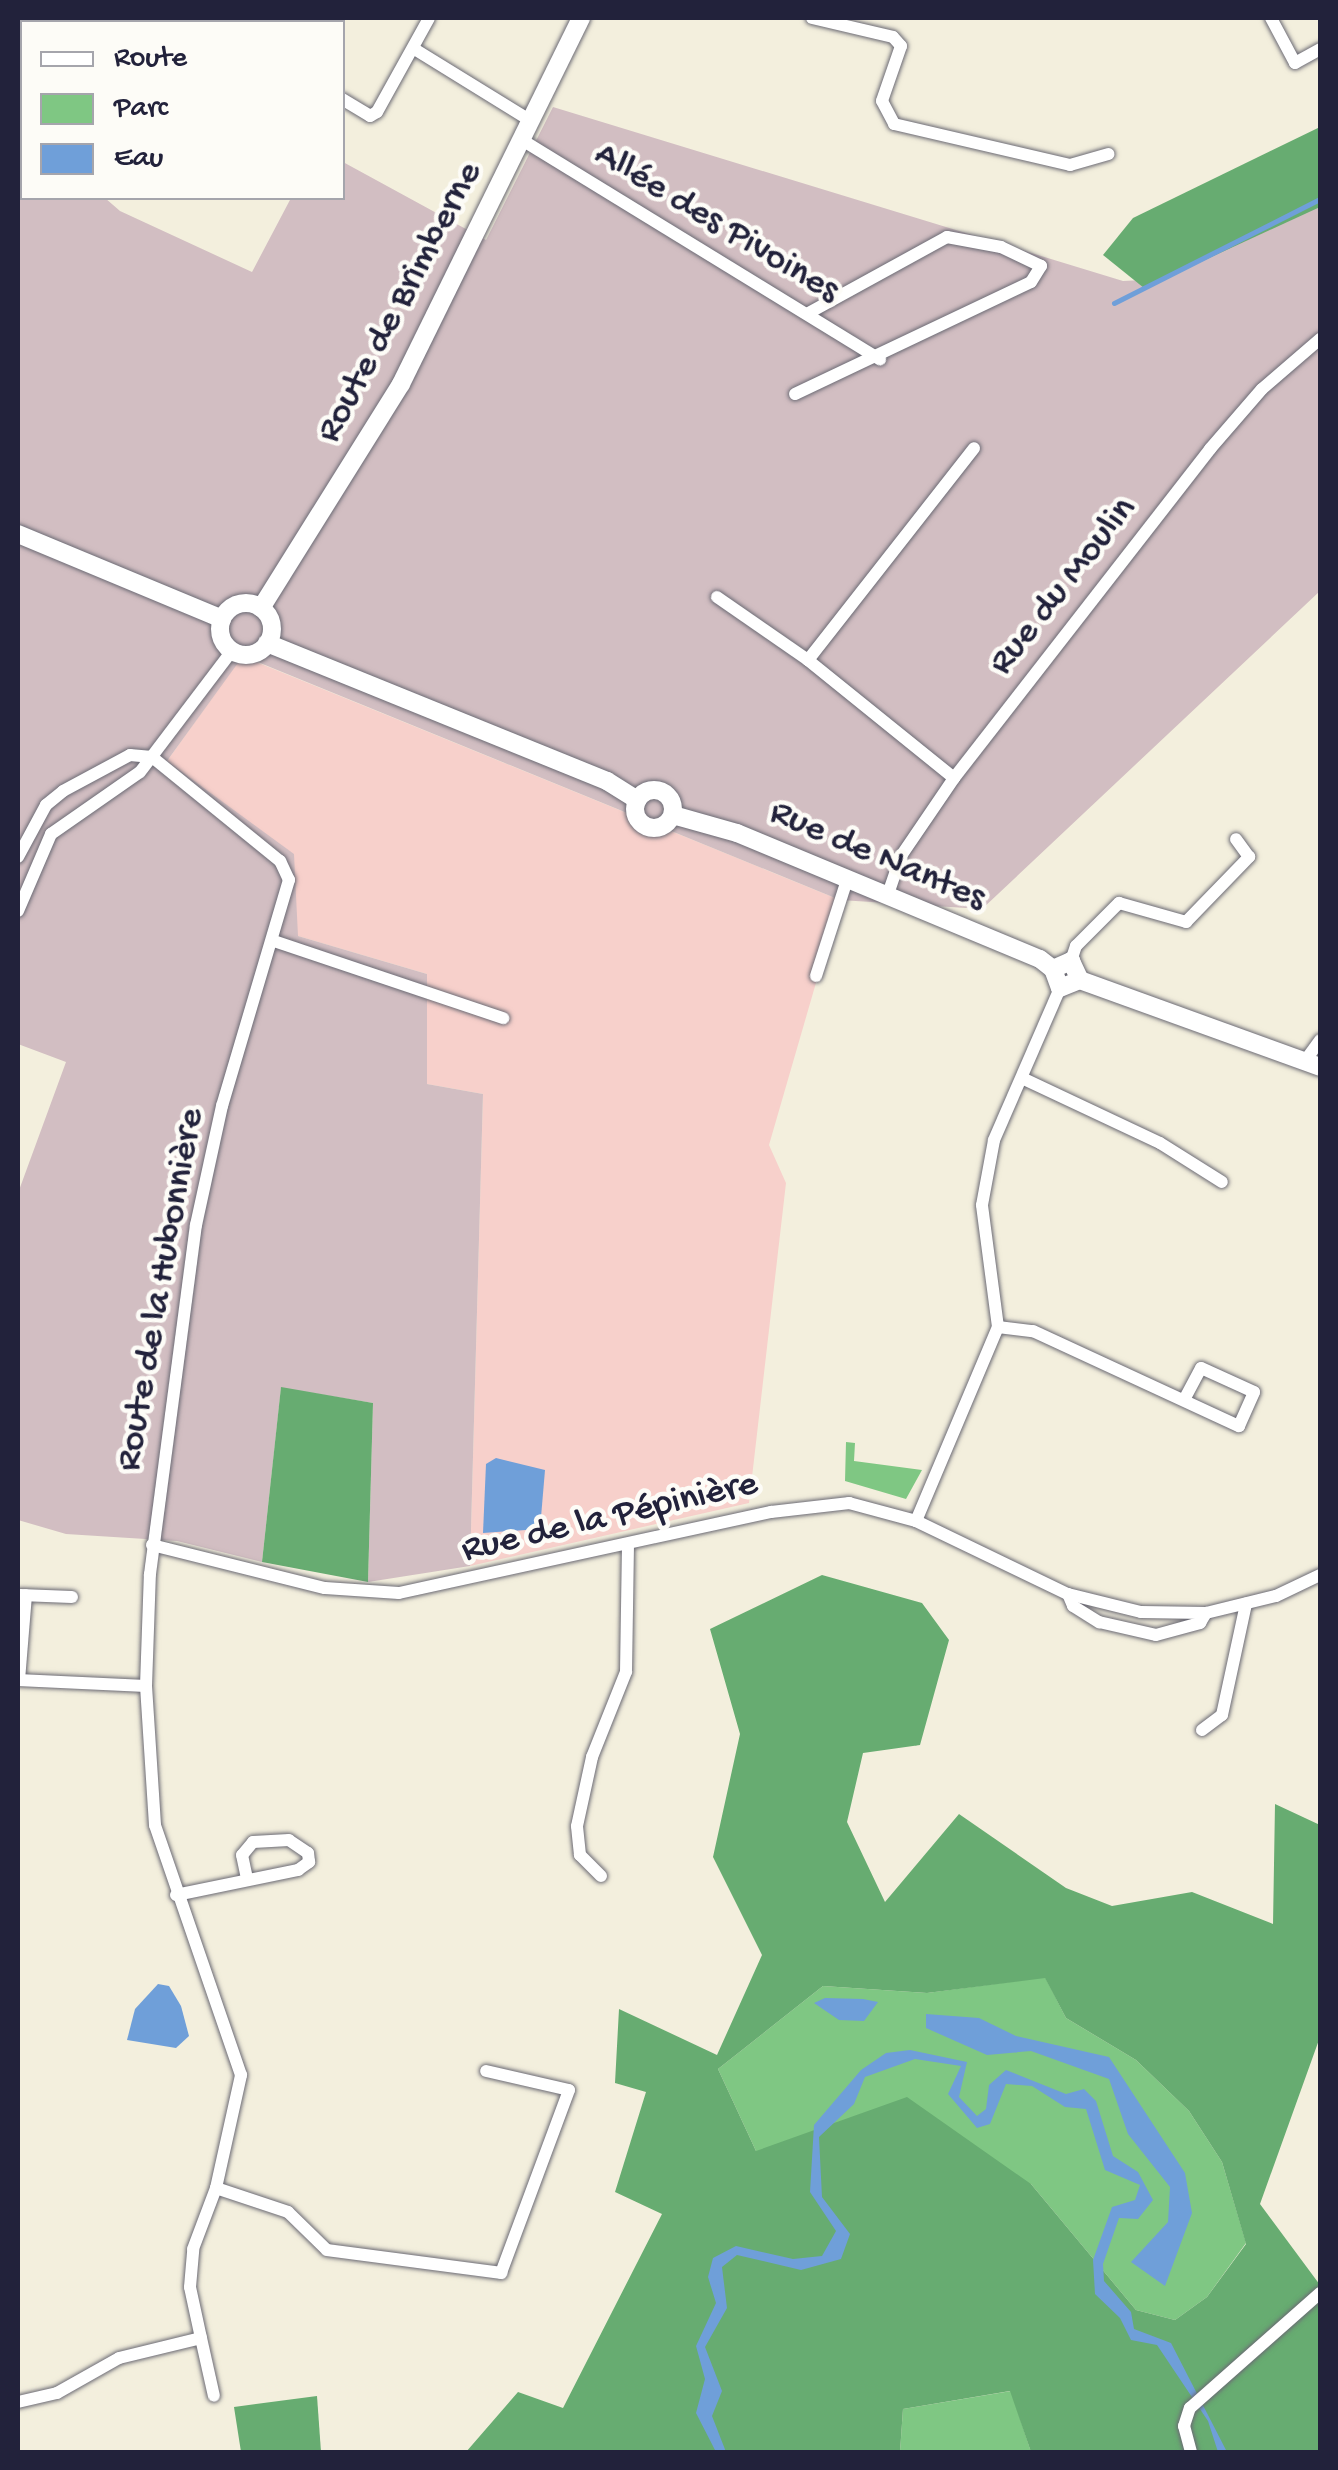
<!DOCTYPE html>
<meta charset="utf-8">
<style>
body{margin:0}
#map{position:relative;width:1338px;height:2470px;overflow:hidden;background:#f3efdd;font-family:"Gochi Hand",sans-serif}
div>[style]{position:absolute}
.built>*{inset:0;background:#f7d0cb}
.industrial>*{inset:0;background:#d2bec2}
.green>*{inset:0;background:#7fc783}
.forest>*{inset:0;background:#67ac71}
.water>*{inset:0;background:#6f9fd9}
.stream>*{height:5px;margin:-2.5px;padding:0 2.5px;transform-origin:2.5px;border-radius:2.5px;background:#6f9fd9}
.roads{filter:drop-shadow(0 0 2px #6b6a74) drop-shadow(0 0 2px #6b6a74)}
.street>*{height:12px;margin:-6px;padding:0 6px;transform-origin:6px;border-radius:6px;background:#fff}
.secondary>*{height:18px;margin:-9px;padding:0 9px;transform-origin:9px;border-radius:9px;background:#fff}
.secondary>.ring{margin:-9px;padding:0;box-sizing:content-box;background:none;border:18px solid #fff;border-radius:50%}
span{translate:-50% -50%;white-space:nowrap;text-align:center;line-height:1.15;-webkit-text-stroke:9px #fdfcf7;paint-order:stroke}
.street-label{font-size:38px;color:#22223b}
.frame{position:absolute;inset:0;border:20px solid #22223b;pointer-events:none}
.legend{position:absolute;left:20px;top:20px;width:325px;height:180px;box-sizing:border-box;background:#fdfcf7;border:2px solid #a5a5ac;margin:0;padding:12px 18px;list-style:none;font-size:30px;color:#22223b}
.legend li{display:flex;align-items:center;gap:20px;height:50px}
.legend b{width:50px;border:2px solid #a5a5ac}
</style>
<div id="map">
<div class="built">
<div style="clip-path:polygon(242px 656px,840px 900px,769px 1145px,786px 1183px,749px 1503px,470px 1566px,483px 1094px,427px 1084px,427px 974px,298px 936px,167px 761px)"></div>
</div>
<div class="industrial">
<div style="clip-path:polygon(553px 107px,1123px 281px,1163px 279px,1320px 200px,1320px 591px,982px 909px,840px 900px,243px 656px,167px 761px,294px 854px,298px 936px,427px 974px,427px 1084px,483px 1094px,470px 1566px,368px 1582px,373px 1403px,281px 1388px,262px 1562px,177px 1541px,66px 1534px,18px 1520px,18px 1193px,66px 1062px,18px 1044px,18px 115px,22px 198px,105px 198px,120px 211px,252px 272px,291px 198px,342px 198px,343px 162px,486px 240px)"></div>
</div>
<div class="green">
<div style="clip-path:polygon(846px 1442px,855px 1443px,854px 1461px,922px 1470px,906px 1499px,845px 1481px)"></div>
<div style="clip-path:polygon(1045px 1977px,1066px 2018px,1136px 2060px,1189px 2111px,1222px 2162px,1246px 2243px,1207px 2297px,1175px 2320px,1136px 2310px,1031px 2184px,756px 2151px,718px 2069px,823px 1986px,927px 1993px)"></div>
<div style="clip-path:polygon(1011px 2391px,1031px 2452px,900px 2452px,903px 2409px)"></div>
</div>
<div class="forest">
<div style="clip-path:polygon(1320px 127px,1320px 207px,1144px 288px,1103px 255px,1133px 218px)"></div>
<div style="clip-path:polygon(281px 1387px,373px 1403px,368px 1582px,262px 1562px)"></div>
<div style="clip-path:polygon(evenodd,822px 1575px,922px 1603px,949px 1640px,920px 1745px,863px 1753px,847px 1822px,885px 1902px,959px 1814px,1066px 1888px,1112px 1906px,1192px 1892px,1273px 1924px,1275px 1804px,1320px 1825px,1320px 2037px,1260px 2204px,1320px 2285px,1320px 2452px,1031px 2452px,1010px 2391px,903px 2409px,900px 2452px,466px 2452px,518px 2392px,563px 2408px,662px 2214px,615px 2192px,646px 2092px,615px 2083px,619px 2009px,717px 2055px,762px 1955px,713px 1857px,740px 1734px,710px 1629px,822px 1575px,1045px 1978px,1066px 2018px,1136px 2060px,1189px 2111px,1222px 2162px,1246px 2244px,1207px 2297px,1175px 2320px,1136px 2310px,1031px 2184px,907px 2097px,756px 2151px,718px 2069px,823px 1986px,927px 1993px,1045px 1978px)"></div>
<div style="clip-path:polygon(317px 2396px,321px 2452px,241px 2452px,234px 2407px)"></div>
</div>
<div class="water">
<div style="clip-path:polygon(496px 1458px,545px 1470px,540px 1529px,483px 1533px,486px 1464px)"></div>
<div style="clip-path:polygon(158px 1984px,169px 1986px,181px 2006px,189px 2036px,176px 2048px,127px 2040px,135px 2009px)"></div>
<div style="clip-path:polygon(825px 1998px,863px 1999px,878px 2002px,864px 2021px,839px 2020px,814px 2003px)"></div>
<div style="clip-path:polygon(926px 2014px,979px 2018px,1016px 2036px,1109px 2057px,1185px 2173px,1192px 2213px,1165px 2286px,1131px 2262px,1168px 2222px,1170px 2187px,1128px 2134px,1109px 2079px,1031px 2051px,987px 2055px,926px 2028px)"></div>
<div style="clip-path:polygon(910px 2050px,967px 2062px,959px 2097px,977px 2116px,986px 2109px,989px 2085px,1006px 2070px,1066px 2094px,1084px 2089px,1096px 2101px,1113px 2156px,1138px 2172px,1153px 2200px,1138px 2219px,1119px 2218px,1103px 2264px,1104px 2281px,1131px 2312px,1134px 2329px,1171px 2343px,1227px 2452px,1218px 2452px,1208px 2421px,1157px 2345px,1131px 2340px,1120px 2318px,1095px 2294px,1093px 2260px,1112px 2207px,1135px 2200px,1140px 2185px,1105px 2170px,1086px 2109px,1065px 2107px,1032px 2086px,1006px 2084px,990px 2124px,977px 2128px,948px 2094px,961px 2066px,915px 2059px,865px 2077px,854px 2104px,819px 2137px,822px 2197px,850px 2234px,841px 2259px,801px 2270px,737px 2255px,722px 2267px,727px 2308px,705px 2347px,722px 2391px,712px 2416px,726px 2452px,716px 2452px,696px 2413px,705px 2379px,696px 2346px,716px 2303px,708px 2277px,713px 2258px,736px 2246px,793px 2259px,822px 2256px,836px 2231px,810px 2192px,814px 2125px,861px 2070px,886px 2053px)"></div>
</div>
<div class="stream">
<div style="left:1114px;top:303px;width:231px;rotate:-26.8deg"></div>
</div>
<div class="roads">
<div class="street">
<div style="left:212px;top:18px;width:9px;rotate:27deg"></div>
<div style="left:812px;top:18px;width:83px;rotate:13.2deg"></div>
<div style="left:893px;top:37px;width:12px;rotate:48deg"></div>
<div style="left:901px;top:46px;width:58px;rotate:109.1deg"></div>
<div style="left:882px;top:101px;width:26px;rotate:62deg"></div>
<div style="left:894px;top:124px;width:181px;rotate:13.1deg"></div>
<div style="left:1070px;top:165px;width:40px;rotate:-16deg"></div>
<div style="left:1271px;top:18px;width:51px;rotate:61.9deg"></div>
<div style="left:1295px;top:63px;width:29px;rotate:-29deg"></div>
<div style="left:416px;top:50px;width:135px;rotate:31.7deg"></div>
<div style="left:342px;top:99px;width:33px;rotate:31deg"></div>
<div style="left:370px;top:116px;width:8px;rotate:-30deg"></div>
<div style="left:377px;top:112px;width:107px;rotate:-61deg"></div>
<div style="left:522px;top:140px;width:420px;rotate:31.5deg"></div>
<div style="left:795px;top:394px;width:261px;rotate:-25.4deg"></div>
<div style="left:1031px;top:282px;width:19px;rotate:-58deg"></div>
<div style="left:1041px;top:266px;width:44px;rotate:-154.6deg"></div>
<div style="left:1001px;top:247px;width:55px;rotate:-169.5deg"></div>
<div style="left:947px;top:237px;width:160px;rotate:151.2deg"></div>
<div style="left:717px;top:597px;width:111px;rotate:34.7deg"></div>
<div style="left:954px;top:778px;width:188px;rotate:-141.1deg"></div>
<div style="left:808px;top:660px;width:269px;rotate:-51.9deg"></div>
<div style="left:18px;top:857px;width:59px;rotate:-61.7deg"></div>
<div style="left:46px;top:805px;width:22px;rotate:-39deg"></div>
<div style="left:63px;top:791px;width:76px;rotate:-28.2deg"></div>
<div style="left:130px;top:755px;width:22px;rotate:5deg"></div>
<div style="left:887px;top:897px;width:43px;rotate:-71.1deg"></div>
<div style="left:901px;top:856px;width:94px;rotate:-55.8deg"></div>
<div style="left:954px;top:778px;width:417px;rotate:-52.1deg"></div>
<div style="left:1210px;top:449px;width:79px;rotate:-49.1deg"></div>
<div style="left:1262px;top:389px;width:77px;rotate:-40.8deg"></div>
<div style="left:18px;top:911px;width:84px;rotate:-66.8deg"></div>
<div style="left:51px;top:834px;width:108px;rotate:-34.9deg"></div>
<div style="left:140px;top:772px;width:152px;rotate:-52.8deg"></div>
<div style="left:274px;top:941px;width:242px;rotate:18.6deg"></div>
<div style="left:1071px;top:961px;width:16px;rotate:-72deg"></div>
<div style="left:1076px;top:946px;width:61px;rotate:-45deg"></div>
<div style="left:1119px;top:903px;width:70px;rotate:15.8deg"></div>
<div style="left:1186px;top:922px;width:91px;rotate:-45.9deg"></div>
<div style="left:1249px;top:857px;width:22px;rotate:-126deg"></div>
<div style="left:816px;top:976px;width:101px;rotate:-72.1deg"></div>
<div style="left:1305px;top:1061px;width:26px;rotate:-54deg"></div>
<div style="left:1024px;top:1079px;width:150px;rotate:25.2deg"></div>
<div style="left:1160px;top:1143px;width:73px;rotate:32.2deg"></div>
<div style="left:998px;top:1327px;width:35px;rotate:7deg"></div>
<div style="left:1033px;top:1331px;width:227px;rotate:24.8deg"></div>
<div style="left:1239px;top:1426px;width:37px;rotate:-66deg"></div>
<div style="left:1254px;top:1392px;width:58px;rotate:-155.6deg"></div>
<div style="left:1201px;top:1368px;width:36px;rotate:118deg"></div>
<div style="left:916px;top:1521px;width:211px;rotate:-67.1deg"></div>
<div style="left:998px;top:1327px;width:123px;rotate:-97.5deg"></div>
<div style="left:982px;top:1205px;width:66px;rotate:-79.5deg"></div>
<div style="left:994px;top:1140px;width:166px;rotate:-66.5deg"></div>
<div style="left:152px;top:1545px;width:178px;rotate:14deg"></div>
<div style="left:325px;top:1588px;width:74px;rotate:3.9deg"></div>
<div style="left:399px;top:1593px;width:381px;rotate:-12.3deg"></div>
<div style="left:771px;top:1512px;width:79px;rotate:-6.6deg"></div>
<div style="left:849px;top:1503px;width:69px;rotate:15deg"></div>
<div style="left:916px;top:1521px;width:169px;rotate:25.7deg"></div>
<div style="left:1068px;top:1594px;width:75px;rotate:13.9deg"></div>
<div style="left:1141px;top:1612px;width:65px;rotate:0.9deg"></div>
<div style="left:1206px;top:1613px;width:72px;rotate:-13.7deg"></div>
<div style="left:1276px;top:1596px;width:49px;rotate:-25.5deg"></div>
<div style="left:1068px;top:1594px;width:13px;rotate:67deg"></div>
<div style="left:1073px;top:1606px;width:31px;rotate:32deg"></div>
<div style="left:1099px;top:1622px;width:58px;rotate:12.8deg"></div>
<div style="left:1156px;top:1635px;width:46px;rotate:-15.3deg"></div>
<div style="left:1200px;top:1623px;width:12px;rotate:-59deg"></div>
<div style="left:20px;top:1595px;width:52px;rotate:2.2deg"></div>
<div style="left:18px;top:1680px;width:128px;rotate:2.7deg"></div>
<div style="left:19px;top:1680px;width:85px;rotate:-85.3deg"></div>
<div style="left:1202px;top:1730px;width:25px;rotate:-37deg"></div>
<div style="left:1222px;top:1715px;width:114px;rotate:-77.8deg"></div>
<div style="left:601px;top:1876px;width:30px;rotate:-135deg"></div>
<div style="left:580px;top:1855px;width:29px;rotate:-96deg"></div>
<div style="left:577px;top:1826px;width:71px;rotate:-77.7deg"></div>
<div style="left:592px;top:1757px;width:92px;rotate:-68.2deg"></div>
<div style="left:626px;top:1672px;width:124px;rotate:-89.1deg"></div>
<div style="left:176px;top:1895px;width:125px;rotate:-11.6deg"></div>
<div style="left:298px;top:1870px;width:14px;rotate:-36deg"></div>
<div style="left:309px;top:1862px;width:9px;rotate:-96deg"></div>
<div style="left:308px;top:1853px;width:23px;rotate:-146deg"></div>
<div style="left:289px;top:1840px;width:36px;rotate:177deg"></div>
<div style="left:253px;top:1842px;width:17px;rotate:130deg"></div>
<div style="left:242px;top:1855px;width:24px;rotate:78deg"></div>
<div style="left:216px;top:2188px;width:76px;rotate:18.4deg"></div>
<div style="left:288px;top:2212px;width:54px;rotate:44.3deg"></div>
<div style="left:327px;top:2250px;width:176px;rotate:7.5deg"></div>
<div style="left:501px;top:2273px;width:195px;rotate:-69.6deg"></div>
<div style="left:569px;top:2090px;width:85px;rotate:-167.1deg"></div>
<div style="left:201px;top:2338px;width:59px;rotate:77.4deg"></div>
<div style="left:18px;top:2402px;width:40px;rotate:-13deg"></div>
<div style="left:57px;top:2393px;width:71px;rotate:-29.4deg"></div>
<div style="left:119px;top:2358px;width:84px;rotate:-13.7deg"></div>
<div style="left:201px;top:2338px;width:52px;rotate:-102.2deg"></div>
<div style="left:190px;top:2287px;width:38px;rotate:-85deg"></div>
<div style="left:193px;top:2249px;width:65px;rotate:-69.3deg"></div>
<div style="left:216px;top:2188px;width:116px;rotate:-77.5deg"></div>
<div style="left:241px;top:2075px;width:264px;rotate:-109deg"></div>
<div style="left:155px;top:1825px;width:139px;rotate:-93.7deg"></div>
<div style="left:146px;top:1686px;width:112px;rotate:-88deg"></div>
<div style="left:150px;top:1574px;width:352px;rotate:-82.5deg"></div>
<div style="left:196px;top:1225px;width:122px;rotate:-77.7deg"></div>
<div style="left:222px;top:1106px;width:236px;rotate:-73.5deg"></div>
<div style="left:289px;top:880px;width:21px;rotate:-115deg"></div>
<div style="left:280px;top:861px;width:165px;rotate:-140.9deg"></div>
<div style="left:1191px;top:2452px;width:27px;rotate:-105deg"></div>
<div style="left:1184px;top:2426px;width:19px;rotate:-72deg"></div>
<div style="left:1190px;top:2408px;width:174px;rotate:-41.5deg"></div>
</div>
<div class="secondary">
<div style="left:18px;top:534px;width:221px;rotate:22.6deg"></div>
<div class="ring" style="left:220px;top:603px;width:34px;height:34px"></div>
<div style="left:261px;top:608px;width:264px;rotate:-58deg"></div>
<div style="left:401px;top:384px;width:408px;rotate:-63.8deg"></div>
<div style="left:267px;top:643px;width:367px;rotate:22.1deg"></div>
<div style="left:607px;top:781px;width:36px;rotate:32deg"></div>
<div class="ring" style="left:635px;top:790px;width:20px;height:20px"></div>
<div style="left:673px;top:815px;width:66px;rotate:15.7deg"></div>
<div style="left:737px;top:833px;width:328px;rotate:22.6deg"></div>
<div style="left:1040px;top:959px;width:16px;rotate:38deg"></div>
<div style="left:1053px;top:969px;width:20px;rotate:70deg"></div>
<div style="left:1060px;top:988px;width:22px;rotate:-22deg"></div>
<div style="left:1053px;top:969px;width:20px;rotate:-24deg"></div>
<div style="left:1071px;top:961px;width:21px;rotate:65deg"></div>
<div style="left:1080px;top:980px;width:255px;rotate:19.9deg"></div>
</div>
</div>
<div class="street-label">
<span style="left:716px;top:224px;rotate:31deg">Allée des Pivoines</span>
<span style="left:401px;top:303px;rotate:-62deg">Route de Brimberne</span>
<span style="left:1064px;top:587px;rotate:-52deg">Rue du Moulin</span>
<span style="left:877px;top:857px;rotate:23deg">Rue de Nantes</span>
<span style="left:162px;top:1290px;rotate:-80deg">Route de la Hubonnière</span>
<span style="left:610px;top:1519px;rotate:-13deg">Rue de la Pépinière</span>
</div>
<div class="frame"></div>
<ul class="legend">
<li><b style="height:12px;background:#fff"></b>Route</li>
<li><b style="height:28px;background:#7fc783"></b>Parc</li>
<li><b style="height:28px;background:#6f9fd9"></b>Eau</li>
</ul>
</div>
